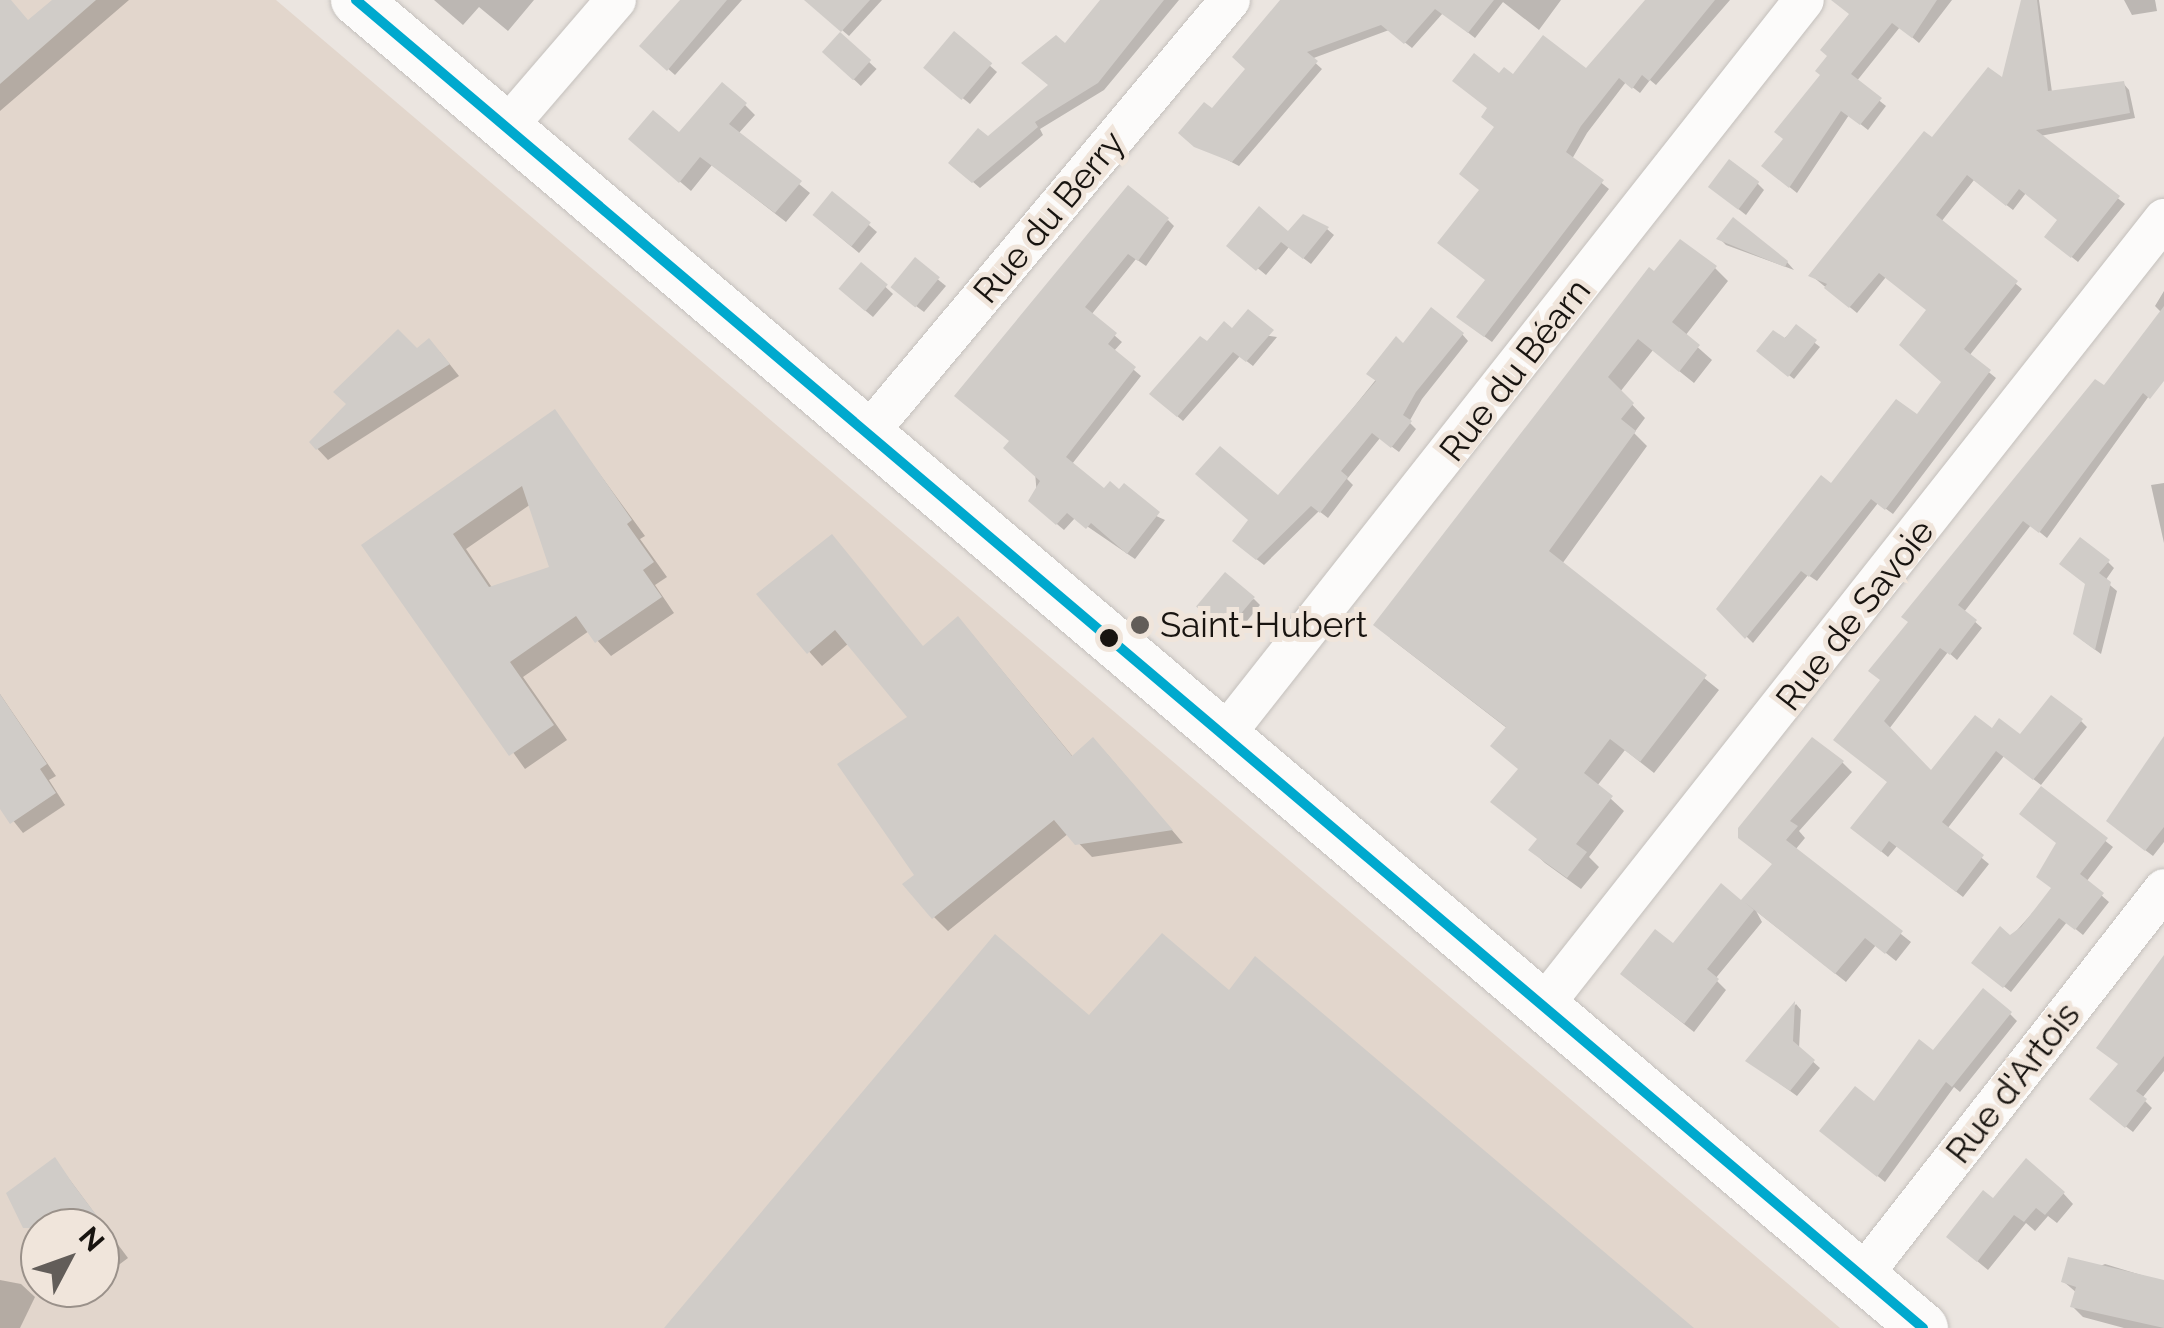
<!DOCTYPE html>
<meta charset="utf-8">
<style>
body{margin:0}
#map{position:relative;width:2164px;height:1328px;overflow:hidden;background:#ebe5e0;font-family:Raleway,sans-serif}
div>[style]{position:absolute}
.built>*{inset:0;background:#e2d6cc}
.shadow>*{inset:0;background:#0003;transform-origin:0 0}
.building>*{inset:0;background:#d0ccc8;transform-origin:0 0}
.roads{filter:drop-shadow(0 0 2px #c4c0bc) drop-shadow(0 0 2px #c4c0bc)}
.minor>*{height:40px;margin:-20px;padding:0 20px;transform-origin:20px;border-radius:20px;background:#fcfbfa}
.major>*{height:50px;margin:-25px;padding:0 25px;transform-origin:25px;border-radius:25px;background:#fcfbfa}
.bus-1>*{height:10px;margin:-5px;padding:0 5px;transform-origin:5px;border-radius:5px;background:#00a9ce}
.dots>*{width:28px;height:28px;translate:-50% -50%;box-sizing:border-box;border:5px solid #f0e5db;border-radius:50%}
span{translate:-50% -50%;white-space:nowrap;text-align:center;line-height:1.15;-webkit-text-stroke:10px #f0e5db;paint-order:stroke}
.street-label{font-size:35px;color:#181410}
.poi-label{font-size:35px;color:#181410}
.left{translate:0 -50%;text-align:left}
.north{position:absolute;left:20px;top:1208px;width:100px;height:100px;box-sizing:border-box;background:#f0e5db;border:2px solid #9a918a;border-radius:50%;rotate:49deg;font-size:28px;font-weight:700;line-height:40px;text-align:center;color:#181410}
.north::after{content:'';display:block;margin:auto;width:35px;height:45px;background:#625d59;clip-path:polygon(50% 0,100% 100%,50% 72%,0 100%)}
</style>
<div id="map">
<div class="built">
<div style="clip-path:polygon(evenodd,0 0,276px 0,1840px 1328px,0 1328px,0 0,40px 1228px,100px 1228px,100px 1288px,40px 1288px,40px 1228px)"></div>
</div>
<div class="shadow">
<div style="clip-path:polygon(0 0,9px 0,29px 23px,56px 0,129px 0,0 111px)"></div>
<div style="clip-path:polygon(434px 0,534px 0,508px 31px,479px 7px,463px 25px)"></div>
<div style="clip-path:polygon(682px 0,742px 0,675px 75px,649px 52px)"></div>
<div style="clip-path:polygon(807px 0,882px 0,849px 36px)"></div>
<div style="clip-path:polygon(1103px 0,1179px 0,1104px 90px,1040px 129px,1043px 135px,980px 188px,958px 169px,1051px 85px,1065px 46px)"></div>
<div style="clip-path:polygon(1285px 0,1561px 0,1539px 30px,1503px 2px,1475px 38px,1443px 13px,1412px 48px,1389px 30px,1311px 59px,1322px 69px,1239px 166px,1187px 139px,1248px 69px)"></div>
<div style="clip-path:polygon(1646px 0,1730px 0,1656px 85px,1650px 80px,1640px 93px,1626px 82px,1587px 133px,1572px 159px,1609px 189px,1492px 342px,1466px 323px,1487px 281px,1481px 190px,1497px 128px,1500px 77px,1587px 71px)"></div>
<div style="clip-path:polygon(1853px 0,1952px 0,1919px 43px,1900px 27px,1856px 82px,1886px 106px,1868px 130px,1849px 115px,1797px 193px,1771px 172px,1852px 15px)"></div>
<div style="clip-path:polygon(2023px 0,2039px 0,2052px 92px,2123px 83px,2129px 90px,2135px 118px,2040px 136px,2125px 204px,2078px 262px,2053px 242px,2060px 220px,2026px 193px,2013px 210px,1974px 180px,1941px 222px,2022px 289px,1969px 356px,1996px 378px,1893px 514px,1878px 503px,1817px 581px,1808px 575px,1753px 643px,1719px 609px,1917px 417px,1944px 382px,1929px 311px,1886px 277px,1857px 313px,1812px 276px,1933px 141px,2003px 81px)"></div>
<div style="clip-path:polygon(2124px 0,2155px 0,2157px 11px,2132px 15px)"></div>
<div style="clip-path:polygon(954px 34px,997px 72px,970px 104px,933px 74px)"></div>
<div style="left:840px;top:35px;width:50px;height:23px;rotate:43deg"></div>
<div style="clip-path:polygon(745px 105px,755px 115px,738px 134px,810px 193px,786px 222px,712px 165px,691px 191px,642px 149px)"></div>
<div style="clip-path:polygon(1757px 183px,1764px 190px,1746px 215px,1718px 193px)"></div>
<div style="clip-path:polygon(833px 194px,877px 232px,859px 253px,822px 222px)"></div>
<div style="clip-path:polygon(1168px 220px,1174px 226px,1146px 266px,1136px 259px,1091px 315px,1122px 342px,1113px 352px,1141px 376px,1072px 464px,1104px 492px,1165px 520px,1135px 559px,1075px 518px,1064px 530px,1038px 508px,1035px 472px,1011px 442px,958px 395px)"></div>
<div style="clip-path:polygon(1327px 229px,1334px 235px,1311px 264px,1289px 247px,1266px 275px,1233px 248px)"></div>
<div style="clip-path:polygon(1720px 239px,1787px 262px,1794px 270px,1726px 245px)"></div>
<div style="clip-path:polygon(915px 261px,946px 286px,924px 312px,900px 294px)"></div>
<div style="clip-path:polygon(862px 265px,893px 294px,873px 317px,848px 296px)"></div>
<div style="clip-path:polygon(1715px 268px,1728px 281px,1685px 336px,1712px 360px,1694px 383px,1653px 350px,1620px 392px,1645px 418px,1634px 433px,1647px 446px,1562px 564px,1719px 690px,1654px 773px,1625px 750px,1597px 786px,1624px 811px,1589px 857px,1599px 867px,1581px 889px,1545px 863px,1531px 850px,1539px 840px,1494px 802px,1520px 770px,1508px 729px,1390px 638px,1655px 275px)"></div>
<div style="clip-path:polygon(2164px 291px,2164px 375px,2047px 538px,2031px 525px,1964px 612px,1982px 628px,1957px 660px,1948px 652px,1889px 729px,1932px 773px,1992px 731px,2020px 737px,2081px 721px,2087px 727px,2041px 785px,2004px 756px,1947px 829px,1989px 864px,1963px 897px,1897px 846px,1888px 857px,1860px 834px,1889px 783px,1843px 746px,2162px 313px,2155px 306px)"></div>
<div style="clip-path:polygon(1796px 328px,1820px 347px,1794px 379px,1764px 356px)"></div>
<div style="clip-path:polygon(1232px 331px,1277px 337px,1253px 366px,1240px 356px,1183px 421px,1157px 399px,1207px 345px)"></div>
<div style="clip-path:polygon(1462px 334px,1468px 341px,1422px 399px,1409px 422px,1416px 429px,1399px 452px,1380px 438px,1347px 479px,1353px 485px,1328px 518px,1319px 511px,1264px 565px,1241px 547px,1403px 346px)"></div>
<div style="clip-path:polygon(417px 351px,440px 352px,459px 376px,328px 460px,312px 443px)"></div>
<div style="clip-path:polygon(evenodd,555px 413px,645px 536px,640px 539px,667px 577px,655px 585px,674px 613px,611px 656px,589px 631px,523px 677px,567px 740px,525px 769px,364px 545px,555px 413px,531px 504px,552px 568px,493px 589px,466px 549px,531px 504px)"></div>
<div style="clip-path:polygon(2164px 483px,2164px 543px,2151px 485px)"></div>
<div style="clip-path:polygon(2108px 562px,2114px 568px,2105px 581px,2117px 591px,2101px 654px,2082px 640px,2087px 585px)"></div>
<div style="clip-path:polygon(759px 595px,924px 648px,971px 633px,1074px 758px,1107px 754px,1183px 843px,1092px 857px,1069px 833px,948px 931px,934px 917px,917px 876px,910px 717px,849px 643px,822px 666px)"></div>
<div style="clip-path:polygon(1254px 599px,1260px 605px,1234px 637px,1206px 614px)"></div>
<div style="clip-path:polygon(0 694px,56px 776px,49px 780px,65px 805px,23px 833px,0 804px)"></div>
<div style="clip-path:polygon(2164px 741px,2164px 842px,2153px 856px,2116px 828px)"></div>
<div style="clip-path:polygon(1842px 762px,1852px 772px,1799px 831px,1805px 838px,1795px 850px,1911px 942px,1896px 961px,1876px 945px,1846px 982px,1756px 911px,1762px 922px,1715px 979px,1726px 990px,1694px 1032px,1632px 983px,1673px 946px,1742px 903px,1774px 865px,1751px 847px)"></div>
<div style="clip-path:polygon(2041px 790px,2113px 847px,2086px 882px,2109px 902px,2083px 935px,2067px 922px,2011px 992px,1982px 969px,2054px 889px,2059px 844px)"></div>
<div style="clip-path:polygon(2164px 961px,2164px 1071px,2142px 1098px,2152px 1108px,2133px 1132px,2100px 1106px)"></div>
<div style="clip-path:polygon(1796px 1004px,1801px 1010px,1799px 1049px,1820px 1068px,1797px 1096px,1749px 1061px)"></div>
<div style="clip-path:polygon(2010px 1014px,2017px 1021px,1960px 1092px,1954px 1087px,1885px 1182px,1830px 1137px,1934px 1054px)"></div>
<div style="clip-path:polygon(55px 1160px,128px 1258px,100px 1279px,100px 1228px,40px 1228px,40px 1245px,10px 1193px)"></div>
<div style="clip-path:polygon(2063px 1193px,2073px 1204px,2057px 1223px,2048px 1216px,2035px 1231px,2026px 1223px,1988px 1270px,1960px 1247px,1993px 1201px)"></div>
<div style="clip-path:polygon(2105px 1264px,2164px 1282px,2164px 1328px,2124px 1328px,2083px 1317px,2073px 1307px,2077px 1293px,2064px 1282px)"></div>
<div style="clip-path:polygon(0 1280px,21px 1284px,35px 1297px,20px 1328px,0 1328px)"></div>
<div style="clip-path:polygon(65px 1288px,87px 1288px,74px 1297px)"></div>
</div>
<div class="building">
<div style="clip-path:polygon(0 0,11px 0,28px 20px,52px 0,96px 0,0 84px)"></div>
<div style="clip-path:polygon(680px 0,727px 0,667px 71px,639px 46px)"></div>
<div style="clip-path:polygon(804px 0,870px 0,841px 32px)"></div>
<div style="clip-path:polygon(1100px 0,1164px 0,1098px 83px,1035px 122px,1038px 127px,972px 183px,948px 163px,978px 128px,988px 136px,1048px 85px,1021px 63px,1056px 35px,1065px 43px)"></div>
<div style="clip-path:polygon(1280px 0,1494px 0,1468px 33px,1435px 9px,1404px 44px,1381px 25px,1307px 52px,1318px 61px,1232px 162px,1194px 147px,1178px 133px,1204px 102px,1212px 108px,1245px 69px,1232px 57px)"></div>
<div style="clip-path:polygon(1645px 0,1715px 0,1649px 81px,1642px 75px,1632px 89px,1619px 78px,1581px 126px,1566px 152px,1604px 180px,1484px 337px,1456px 317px,1485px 280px,1437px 243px,1479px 190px,1459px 174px,1494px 127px,1481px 117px,1487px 108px,1452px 81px,1474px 53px,1499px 73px,1504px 67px,1513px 74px,1543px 35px,1586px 68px)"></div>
<div style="clip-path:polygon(1831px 0,1937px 0,1912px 38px,1892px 23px,1851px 74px,1882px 98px,1860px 125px,1841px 111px,1789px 188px,1761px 166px,1783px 139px,1774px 132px,1820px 75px,1815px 71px,1827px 56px,1820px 50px,1849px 14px)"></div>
<div style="clip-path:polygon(2021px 0,2037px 0,2048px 91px,2124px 81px,2130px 113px,2036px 130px,2120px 196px,2071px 258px,2044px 237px,2057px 220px,2019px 189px,2006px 206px,1967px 175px,1936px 215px,2018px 281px,1964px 349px,1991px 370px,1885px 510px,1871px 499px,1809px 577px,1801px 571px,1745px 639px,1716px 609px,1821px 475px,1831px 483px,1896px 399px,1917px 414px,1941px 382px,1899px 345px,1926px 310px,1879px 273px,1849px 308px,1824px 288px,1827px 284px,1808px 276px,1924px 131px,1932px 137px,1988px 67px,2002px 77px)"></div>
<div style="left:954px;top:31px;width:50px;height:48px;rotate:40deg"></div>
<div style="left:840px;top:32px;width:42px;height:27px;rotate:42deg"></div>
<div style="clip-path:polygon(722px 82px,747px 103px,729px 124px,802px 181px,775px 213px,700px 157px,679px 183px,628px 139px,653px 110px,679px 132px)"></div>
<div style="left:1729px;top:159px;width:38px;height:35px;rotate:37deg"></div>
<div style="clip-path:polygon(1128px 185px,1169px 218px,1138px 261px,1128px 254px,1085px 307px,1117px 333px,1108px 344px,1136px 367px,1066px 457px,1104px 488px,1110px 481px,1119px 489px,1124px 483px,1160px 512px,1127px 554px,1091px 523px,1086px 529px,1067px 513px,1056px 525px,1028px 501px,1040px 481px,1003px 448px,1009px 441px,954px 396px)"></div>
<div style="left:832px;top:191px;width:50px;height:31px;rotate:39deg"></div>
<div style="clip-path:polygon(1259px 206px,1288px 231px,1303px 214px,1329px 227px,1303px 259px,1281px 242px,1256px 271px,1226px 246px)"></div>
<div style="clip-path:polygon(1733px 217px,1788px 261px,1785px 267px,1716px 239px)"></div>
<div style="clip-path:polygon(1680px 239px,1717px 266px,1672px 322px,1700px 345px,1679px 372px,1638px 339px,1608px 377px,1634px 403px,1621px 419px,1636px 431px,1549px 551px,1707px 675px,1640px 762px,1610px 739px,1584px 773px,1613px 796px,1576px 844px,1587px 852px,1567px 878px,1528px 850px,1537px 839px,1490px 802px,1518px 769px,1490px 746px,1506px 727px,1373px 625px,1649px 267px,1654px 271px)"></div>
<div style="left:915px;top:257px;width:32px;height:39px;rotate:39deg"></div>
<div style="left:861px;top:262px;width:35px;height:35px;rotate:40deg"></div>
<div style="clip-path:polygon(2164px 306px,2164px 381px,2150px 399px,2143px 393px,2039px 533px,2023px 521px,1958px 605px,1977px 620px,1950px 655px,1940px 648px,1884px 721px,1931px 770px,1975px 715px,1992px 728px,1999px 718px,2020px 734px,2051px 695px,2083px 719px,2033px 780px,1996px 751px,1942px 822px,1984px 855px,1956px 892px,1889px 841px,1881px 852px,1850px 828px,1887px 782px,1833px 740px,1880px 680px,1868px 671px,1908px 622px,1901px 617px,2095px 379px,2104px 385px)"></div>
<div style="clip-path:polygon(1431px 307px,1464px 333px,1416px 392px,1403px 415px,1412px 421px,1391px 448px,1372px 433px,1341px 471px,1348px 477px,1320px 513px,1311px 506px,1256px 560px,1232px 541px,1248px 520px,1195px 474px,1220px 446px,1278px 495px,1376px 381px,1366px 374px,1396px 336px,1403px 343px)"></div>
<div style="clip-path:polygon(1248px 309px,1274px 330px,1246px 362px,1233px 352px,1177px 417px,1149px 394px,1200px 336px,1207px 341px,1224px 321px,1232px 328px)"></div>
<div style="clip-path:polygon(1796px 324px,1817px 340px,1788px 377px,1756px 351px,1773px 330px,1785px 338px)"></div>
<div style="clip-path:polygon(398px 329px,417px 348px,429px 338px,450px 364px,316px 450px,309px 442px,346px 404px,333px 392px)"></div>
<div style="clip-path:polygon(evenodd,555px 409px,632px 520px,627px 524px,654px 562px,643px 570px,662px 597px,595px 643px,576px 616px,510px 662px,554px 725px,509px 756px,361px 545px,555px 409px,522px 486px,549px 567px,489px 587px,453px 534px,522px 486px)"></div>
<div style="clip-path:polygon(832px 534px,923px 646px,958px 616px,1072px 756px,1093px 737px,1173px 830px,1075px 845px,1054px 820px,932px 919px,902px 884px,914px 875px,837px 764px,907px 717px,835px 630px,807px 654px,756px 594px)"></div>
<div style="clip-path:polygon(2080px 537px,2110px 560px,2099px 573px,2111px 582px,2095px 650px,2073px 634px,2085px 584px,2059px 564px)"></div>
<div style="left:1225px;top:572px;width:39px;height:45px;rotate:40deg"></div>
<div style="clip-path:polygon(0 694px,47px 764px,40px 769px,56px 793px,10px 824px,0 809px)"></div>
<div style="clip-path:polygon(2164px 736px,2164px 827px,2145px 851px,2106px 821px)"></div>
<div style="clip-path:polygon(1812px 737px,1844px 761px,1790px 821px,1798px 826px,1786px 840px,1903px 931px,1885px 954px,1865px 938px,1835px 974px,1743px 901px,1754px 910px,1707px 969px,1719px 979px,1684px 1024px,1620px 974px,1655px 929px,1673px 943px,1721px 883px,1741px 900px,1772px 864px,1738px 838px,1738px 828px)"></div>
<div style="clip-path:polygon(2041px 786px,2108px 838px,2080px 874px,2104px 893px,2075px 930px,2059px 918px,2003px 988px,1971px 963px,2000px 926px,2010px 935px,2021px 927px,2051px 888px,2036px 877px,2056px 843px,2019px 814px)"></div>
<div style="clip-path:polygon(1162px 933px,1229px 990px,1255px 956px,1694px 1328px,664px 1328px,995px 934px,1089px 1015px)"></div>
<div style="clip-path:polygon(2164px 955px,2164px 1056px,2136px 1091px,2147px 1099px,2125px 1128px,2089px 1099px,2118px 1064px,2096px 1048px)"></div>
<div style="clip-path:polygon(1983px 988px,2012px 1012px,1952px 1087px,1946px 1082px,1877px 1177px,1819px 1131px,1855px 1086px,1874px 1101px,1919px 1039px,1933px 1050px)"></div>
<div style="clip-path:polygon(1795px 1001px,1793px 1041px,1815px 1060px,1790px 1091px,1745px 1061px)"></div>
<div style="clip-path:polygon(55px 1157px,73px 1184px,106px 1228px,23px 1228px,6px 1193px)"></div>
<div style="clip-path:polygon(2026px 1158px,2065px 1192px,2045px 1215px,2036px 1208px,2024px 1222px,2014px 1215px,1977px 1262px,1946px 1237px,1983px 1190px,1993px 1198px)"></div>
<div style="clip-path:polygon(2068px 1257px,2164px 1280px,2164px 1328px,2070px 1307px,2076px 1287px,2061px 1282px)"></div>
</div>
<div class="roads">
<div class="minor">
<div style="left:505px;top:129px;width:170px;rotate:-49.3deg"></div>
<div style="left:868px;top:433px;width:564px;rotate:-50.1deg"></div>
<div style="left:1223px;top:737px;width:938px;rotate:-51.75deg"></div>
<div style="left:1542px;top:1007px;width:1004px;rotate:-51.71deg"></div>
<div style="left:1861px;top:1277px;width:492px;rotate:-52deg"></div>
</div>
<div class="major">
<div style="left:356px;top:0;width:2054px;rotate:40.28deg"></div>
</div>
</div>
<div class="bus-1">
<div style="left:356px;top:0;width:2054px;rotate:40.28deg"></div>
</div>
<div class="dots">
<div style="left:1140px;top:625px;background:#625d59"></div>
<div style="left:1109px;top:638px;background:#181410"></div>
</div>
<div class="street-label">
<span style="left:1049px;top:217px;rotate:-50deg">Rue du Berry</span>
<span style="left:1515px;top:370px;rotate:-52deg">Rue du Béarn</span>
<span style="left:1855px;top:615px;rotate:-52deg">Rue de Savoie</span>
<span style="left:2013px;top:1083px;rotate:-52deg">Rue d'Artois</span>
</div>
<div class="poi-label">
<span class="left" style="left:1160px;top:625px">Saint-Hubert</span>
</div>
<div class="north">N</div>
</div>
